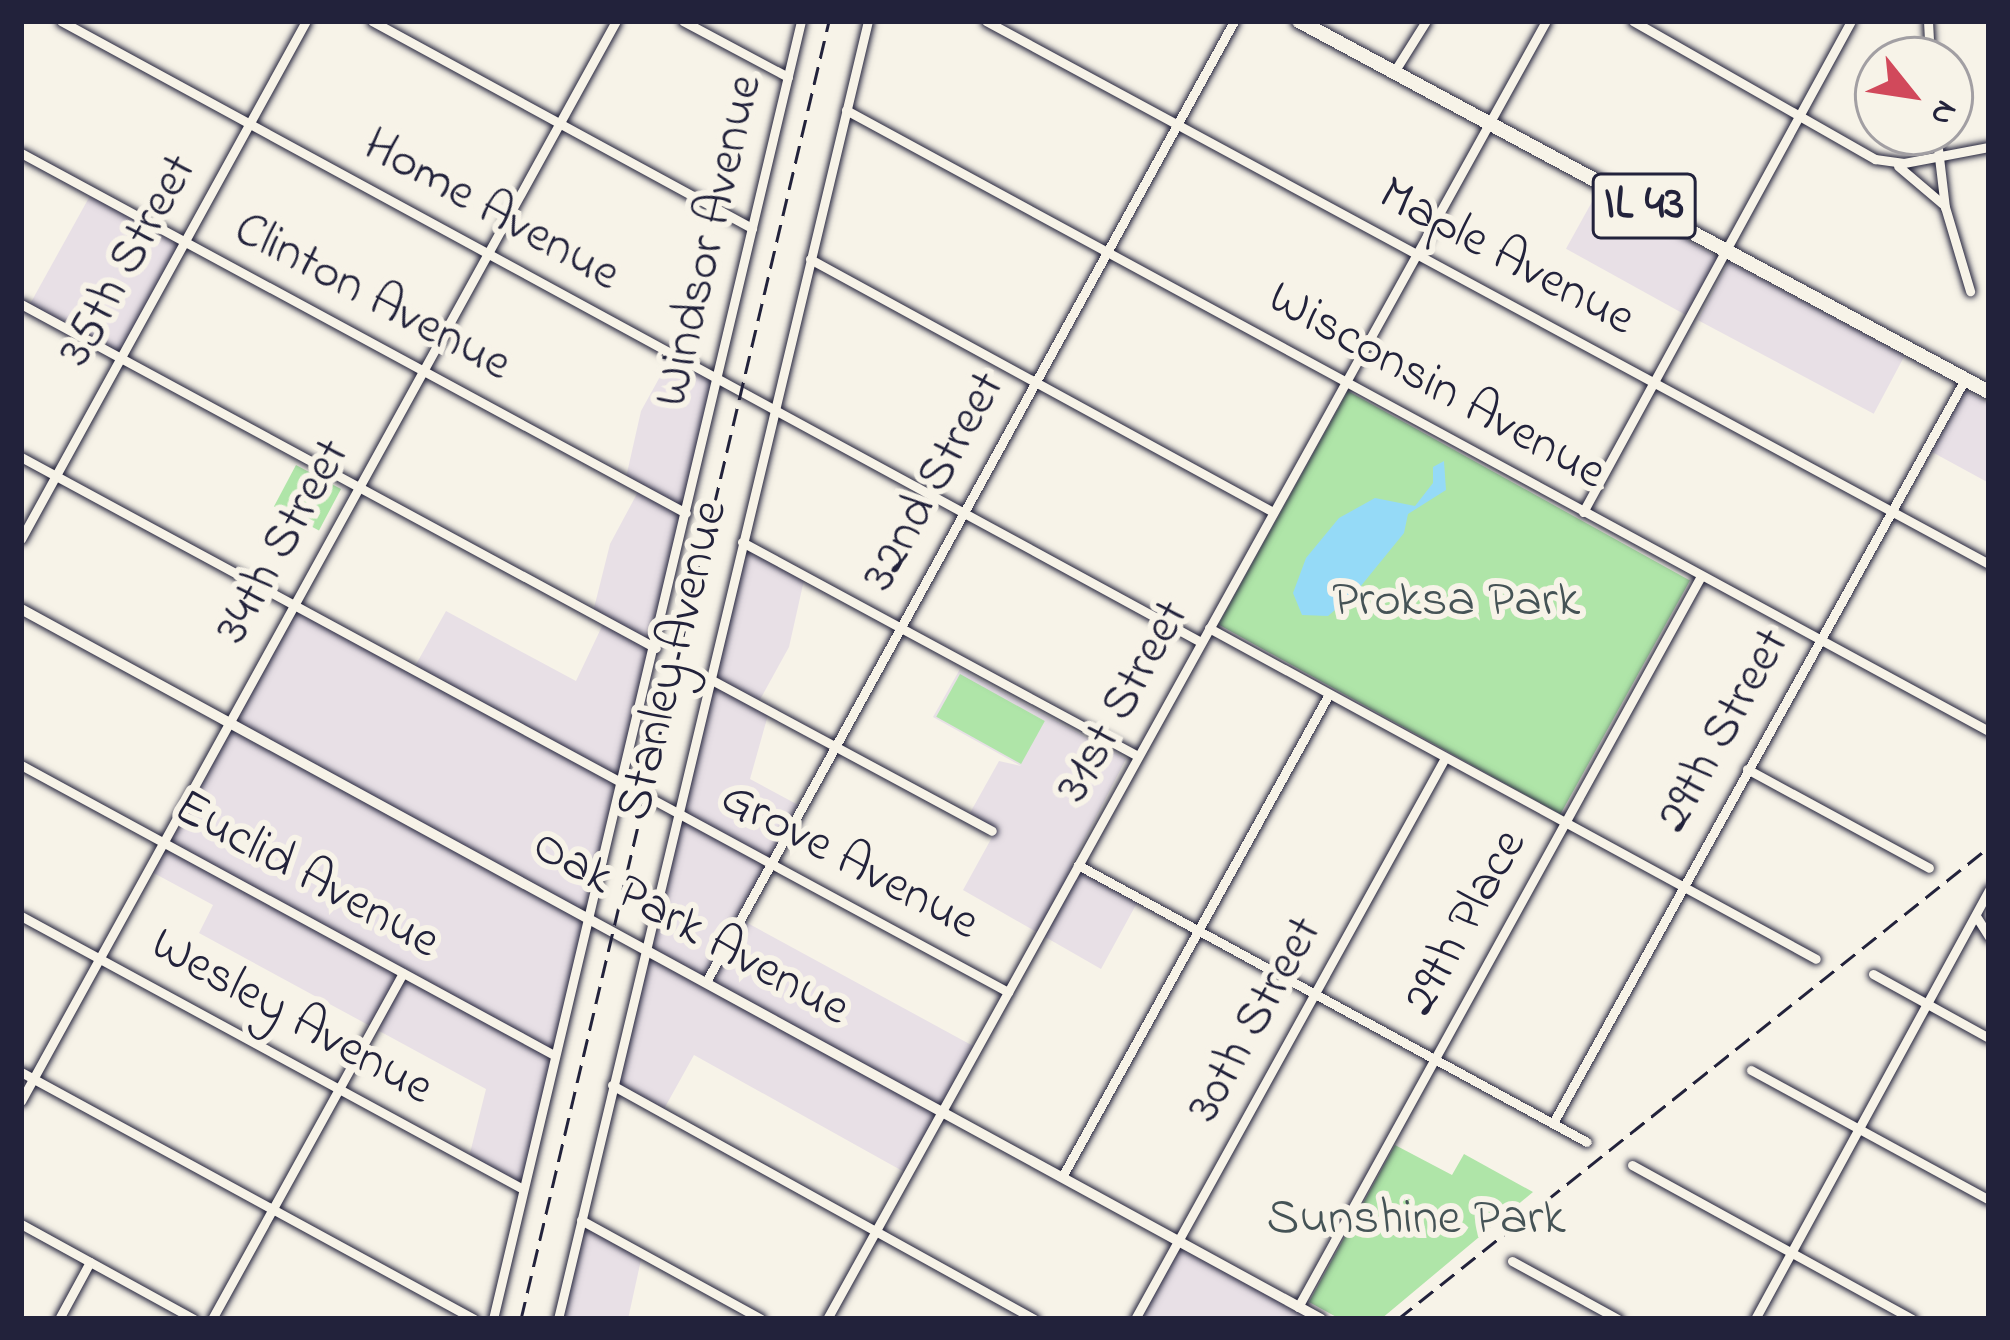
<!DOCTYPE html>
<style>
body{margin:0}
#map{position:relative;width:2010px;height:1340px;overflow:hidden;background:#f7f3e8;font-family:"Indie Flower",sans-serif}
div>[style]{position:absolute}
.built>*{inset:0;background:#e8e0e6;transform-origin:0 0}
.green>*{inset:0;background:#afe5a8;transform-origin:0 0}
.water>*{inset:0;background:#95daf7}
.roads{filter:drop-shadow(0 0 3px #22223b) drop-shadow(0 0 3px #22223b)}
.minor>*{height:9px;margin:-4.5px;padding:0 4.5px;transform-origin:4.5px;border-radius:4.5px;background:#f7f3e8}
.tertiary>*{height:10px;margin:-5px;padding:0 5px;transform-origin:5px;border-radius:5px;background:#f7f3e8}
.primary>*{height:14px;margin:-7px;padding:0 7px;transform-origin:7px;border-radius:7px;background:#f7f3e8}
.rail>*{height:3px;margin-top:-1.5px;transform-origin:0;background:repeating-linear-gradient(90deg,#22223b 0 18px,transparent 0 27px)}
span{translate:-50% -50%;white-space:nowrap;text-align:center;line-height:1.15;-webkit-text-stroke:12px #f7f3e8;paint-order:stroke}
.shield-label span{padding:3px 9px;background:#f7f3e8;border:3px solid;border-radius:9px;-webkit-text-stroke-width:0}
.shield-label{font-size:48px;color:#22223b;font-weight:700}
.street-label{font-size:51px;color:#22223b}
.park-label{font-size:51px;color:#455356}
.frame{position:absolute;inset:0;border:24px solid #22223b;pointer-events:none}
.north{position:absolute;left:1854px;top:36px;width:120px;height:120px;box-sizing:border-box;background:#f7f3e8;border:3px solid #a29fa3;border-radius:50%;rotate:120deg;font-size:33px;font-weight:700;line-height:48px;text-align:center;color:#22223b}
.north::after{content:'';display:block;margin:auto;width:42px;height:54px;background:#d1495b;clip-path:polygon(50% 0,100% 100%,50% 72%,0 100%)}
</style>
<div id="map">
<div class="built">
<div style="left:1598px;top:191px;width:139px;height:66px;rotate:29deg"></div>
<div style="left:91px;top:194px;width:102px;height:128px;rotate:29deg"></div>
<div style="left:1729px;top:262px;width:199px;height:66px;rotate:28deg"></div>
<div style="clip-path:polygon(672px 355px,715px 379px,618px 779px,414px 668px,446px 611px,576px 681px,605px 620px,593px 612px,610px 544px,639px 490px,625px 482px,641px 411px)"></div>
<div style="clip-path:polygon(1965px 391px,1989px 403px,1989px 483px,1932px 452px)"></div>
<div style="clip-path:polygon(744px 548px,804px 580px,789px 647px,757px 705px,712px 678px)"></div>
<div style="clip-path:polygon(295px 608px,616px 782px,522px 1186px,469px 1157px,486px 1089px,199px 933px,213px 905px,150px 871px)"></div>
<div style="clip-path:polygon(960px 669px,1126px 759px,1071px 865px,1138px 901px,1101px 969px,963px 890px,996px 830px,970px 813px,999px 761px,1021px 766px,933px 717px)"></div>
<div style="clip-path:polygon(711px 683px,768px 715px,750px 779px,800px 806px,769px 862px,679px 813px)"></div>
<div style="clip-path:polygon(678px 816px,768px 865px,742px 920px,975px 1047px,906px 1173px,694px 1055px,664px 1109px,616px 1083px)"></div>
<div style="clip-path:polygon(583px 1222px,642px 1255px,628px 1319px,561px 1319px)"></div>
<div style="clip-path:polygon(1179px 1244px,1316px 1319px,1137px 1319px)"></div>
</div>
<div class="green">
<div style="left:1348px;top:391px;width:391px;height:267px;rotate:29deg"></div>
<div style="left:296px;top:465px;width:51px;height:47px;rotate:28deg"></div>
<div style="left:960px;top:674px;width:97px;height:49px;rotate:29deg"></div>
<div style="clip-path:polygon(1395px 1145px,1452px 1175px,1464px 1154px,1533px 1192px,1381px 1319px,1340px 1319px,1309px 1302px)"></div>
</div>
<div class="water">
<div style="clip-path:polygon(1444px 461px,1446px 490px,1408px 514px,1404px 533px,1356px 592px,1328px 616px,1302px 615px,1293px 593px,1306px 558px,1339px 518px,1375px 498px,1415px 506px,1433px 483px,1433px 467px)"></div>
</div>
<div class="roads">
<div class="minor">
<div style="left:61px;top:21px;width:1298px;rotate:28.58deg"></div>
<div style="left:372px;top:21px;width:433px;rotate:28.6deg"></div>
<div style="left:683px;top:21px;width:119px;rotate:28.1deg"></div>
<div style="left:986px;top:21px;width:1141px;rotate:28.43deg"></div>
<div style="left:1633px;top:21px;width:279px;rotate:29.7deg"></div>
<div style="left:1875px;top:159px;width:29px;rotate:8deg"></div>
<div style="left:1904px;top:163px;width:86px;rotate:-10.7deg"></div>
<div style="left:1928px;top:21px;width:39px;rotate:87deg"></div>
<div style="left:1394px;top:72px;width:60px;rotate:-57.9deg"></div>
<div style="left:846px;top:110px;width:1301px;rotate:28.52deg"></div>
<div style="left:1936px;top:132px;width:76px;rotate:83.2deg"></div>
<div style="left:1945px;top:207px;width:88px;rotate:73.4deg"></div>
<div style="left:21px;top:153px;width:756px;rotate:28.43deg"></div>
<div style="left:1898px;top:166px;width:60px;rotate:40.3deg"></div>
<div style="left:810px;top:259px;width:528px;rotate:28.65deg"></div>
<div style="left:21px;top:304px;width:722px;rotate:28.45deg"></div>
<div style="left:21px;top:457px;width:1123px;rotate:28.46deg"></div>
<div style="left:1583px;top:512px;width:559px;rotate:-61.37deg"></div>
<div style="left:21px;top:539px;width:591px;rotate:-61.18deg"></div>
<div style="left:742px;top:542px;width:450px;rotate:28.4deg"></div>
<div style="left:1209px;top:628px;width:691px;rotate:28.6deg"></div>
<div style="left:710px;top:679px;width:320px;rotate:28.3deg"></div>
<div style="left:21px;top:765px;width:607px;rotate:28.55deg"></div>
<div style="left:1747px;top:769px;width:207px;rotate:28.5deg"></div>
<div style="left:1078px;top:865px;width:579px;rotate:28.56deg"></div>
<div style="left:21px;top:916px;width:571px;rotate:28.54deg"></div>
<div style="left:1976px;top:916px;width:25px;rotate:58deg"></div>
<div style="left:1873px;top:974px;width:132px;rotate:28.9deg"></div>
<div style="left:706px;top:982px;width:1096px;rotate:-61.21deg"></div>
<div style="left:1751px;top:1070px;width:271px;rotate:28.6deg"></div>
<div style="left:21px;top:1072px;width:516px;rotate:28.6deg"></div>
<div style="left:612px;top:1085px;width:483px;rotate:29deg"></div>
<div style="left:21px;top:1101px;width:1233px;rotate:-61.15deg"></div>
<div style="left:1553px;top:1123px;width:850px;rotate:-61.02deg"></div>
<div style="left:1632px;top:1165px;width:320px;rotate:28.8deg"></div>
<div style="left:1062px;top:1177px;width:552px;rotate:-61.07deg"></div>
<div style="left:581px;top:1220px;width:205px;rotate:28.8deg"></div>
<div style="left:21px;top:1224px;width:197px;rotate:28.8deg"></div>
<div style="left:1512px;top:1261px;width:121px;rotate:28.7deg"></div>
<div style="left:1298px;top:1307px;width:835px;rotate:-61.13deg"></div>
<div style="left:59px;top:1319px;width:65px;rotate:-61.5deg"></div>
<div style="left:212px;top:1319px;width:395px;rotate:-61.1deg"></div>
<div style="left:493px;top:1319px;width:1334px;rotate:-76.65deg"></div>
<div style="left:558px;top:1319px;width:1335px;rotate:-76.57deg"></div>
<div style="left:827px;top:1319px;width:1484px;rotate:-61.02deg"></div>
<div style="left:1135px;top:1319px;width:641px;rotate:-61.08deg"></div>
<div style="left:1755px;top:1319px;width:490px;rotate:-61.4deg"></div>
</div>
<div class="tertiary">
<div style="left:21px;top:609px;width:1481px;rotate:28.64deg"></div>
</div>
<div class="primary">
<div style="left:1299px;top:21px;width:783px;rotate:28.27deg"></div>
</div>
</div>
<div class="rail">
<div style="left:521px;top:1319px;width:1334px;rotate:-76.65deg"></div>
<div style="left:1398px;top:1319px;width:756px;rotate:-38.61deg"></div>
</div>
<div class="shield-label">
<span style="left:1644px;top:206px">IL 43</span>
</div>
<div class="street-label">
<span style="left:491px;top:211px;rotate:29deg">Home Avenue</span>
<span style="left:710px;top:241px;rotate:-77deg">Windsor Avenue</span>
<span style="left:1506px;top:258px;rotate:28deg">Maple Avenue</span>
<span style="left:129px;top:261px;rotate:-61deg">35th Street</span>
<span style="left:372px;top:298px;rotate:28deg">Clinton Avenue</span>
<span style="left:1436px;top:387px;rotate:29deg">Wisconsin Avenue</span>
<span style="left:935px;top:482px;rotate:-61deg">32nd Street</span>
<span style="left:284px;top:542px;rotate:-61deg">34th Street</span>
<span style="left:674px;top:661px;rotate:-76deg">Stanley Avenue</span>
<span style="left:1124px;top:702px;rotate:-61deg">31st Street</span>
<span style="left:1724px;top:731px;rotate:-61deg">29th Street</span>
<span style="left:849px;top:862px;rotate:28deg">Grove Avenue</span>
<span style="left:306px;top:876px;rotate:29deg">Euclid Avenue</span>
<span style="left:1466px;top:923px;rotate:-61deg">29th Place</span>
<span style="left:690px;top:929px;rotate:29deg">Oak Park Avenue</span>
<span style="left:291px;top:1018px;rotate:29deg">Wesley Avenue</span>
<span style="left:1256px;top:1020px;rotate:-61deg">30th Street</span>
</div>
<div class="park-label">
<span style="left:1456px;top:602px">Proksa Park</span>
<span style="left:1416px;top:1220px">Sunshine Park</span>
</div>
<div class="frame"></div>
<div class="north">N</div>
</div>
